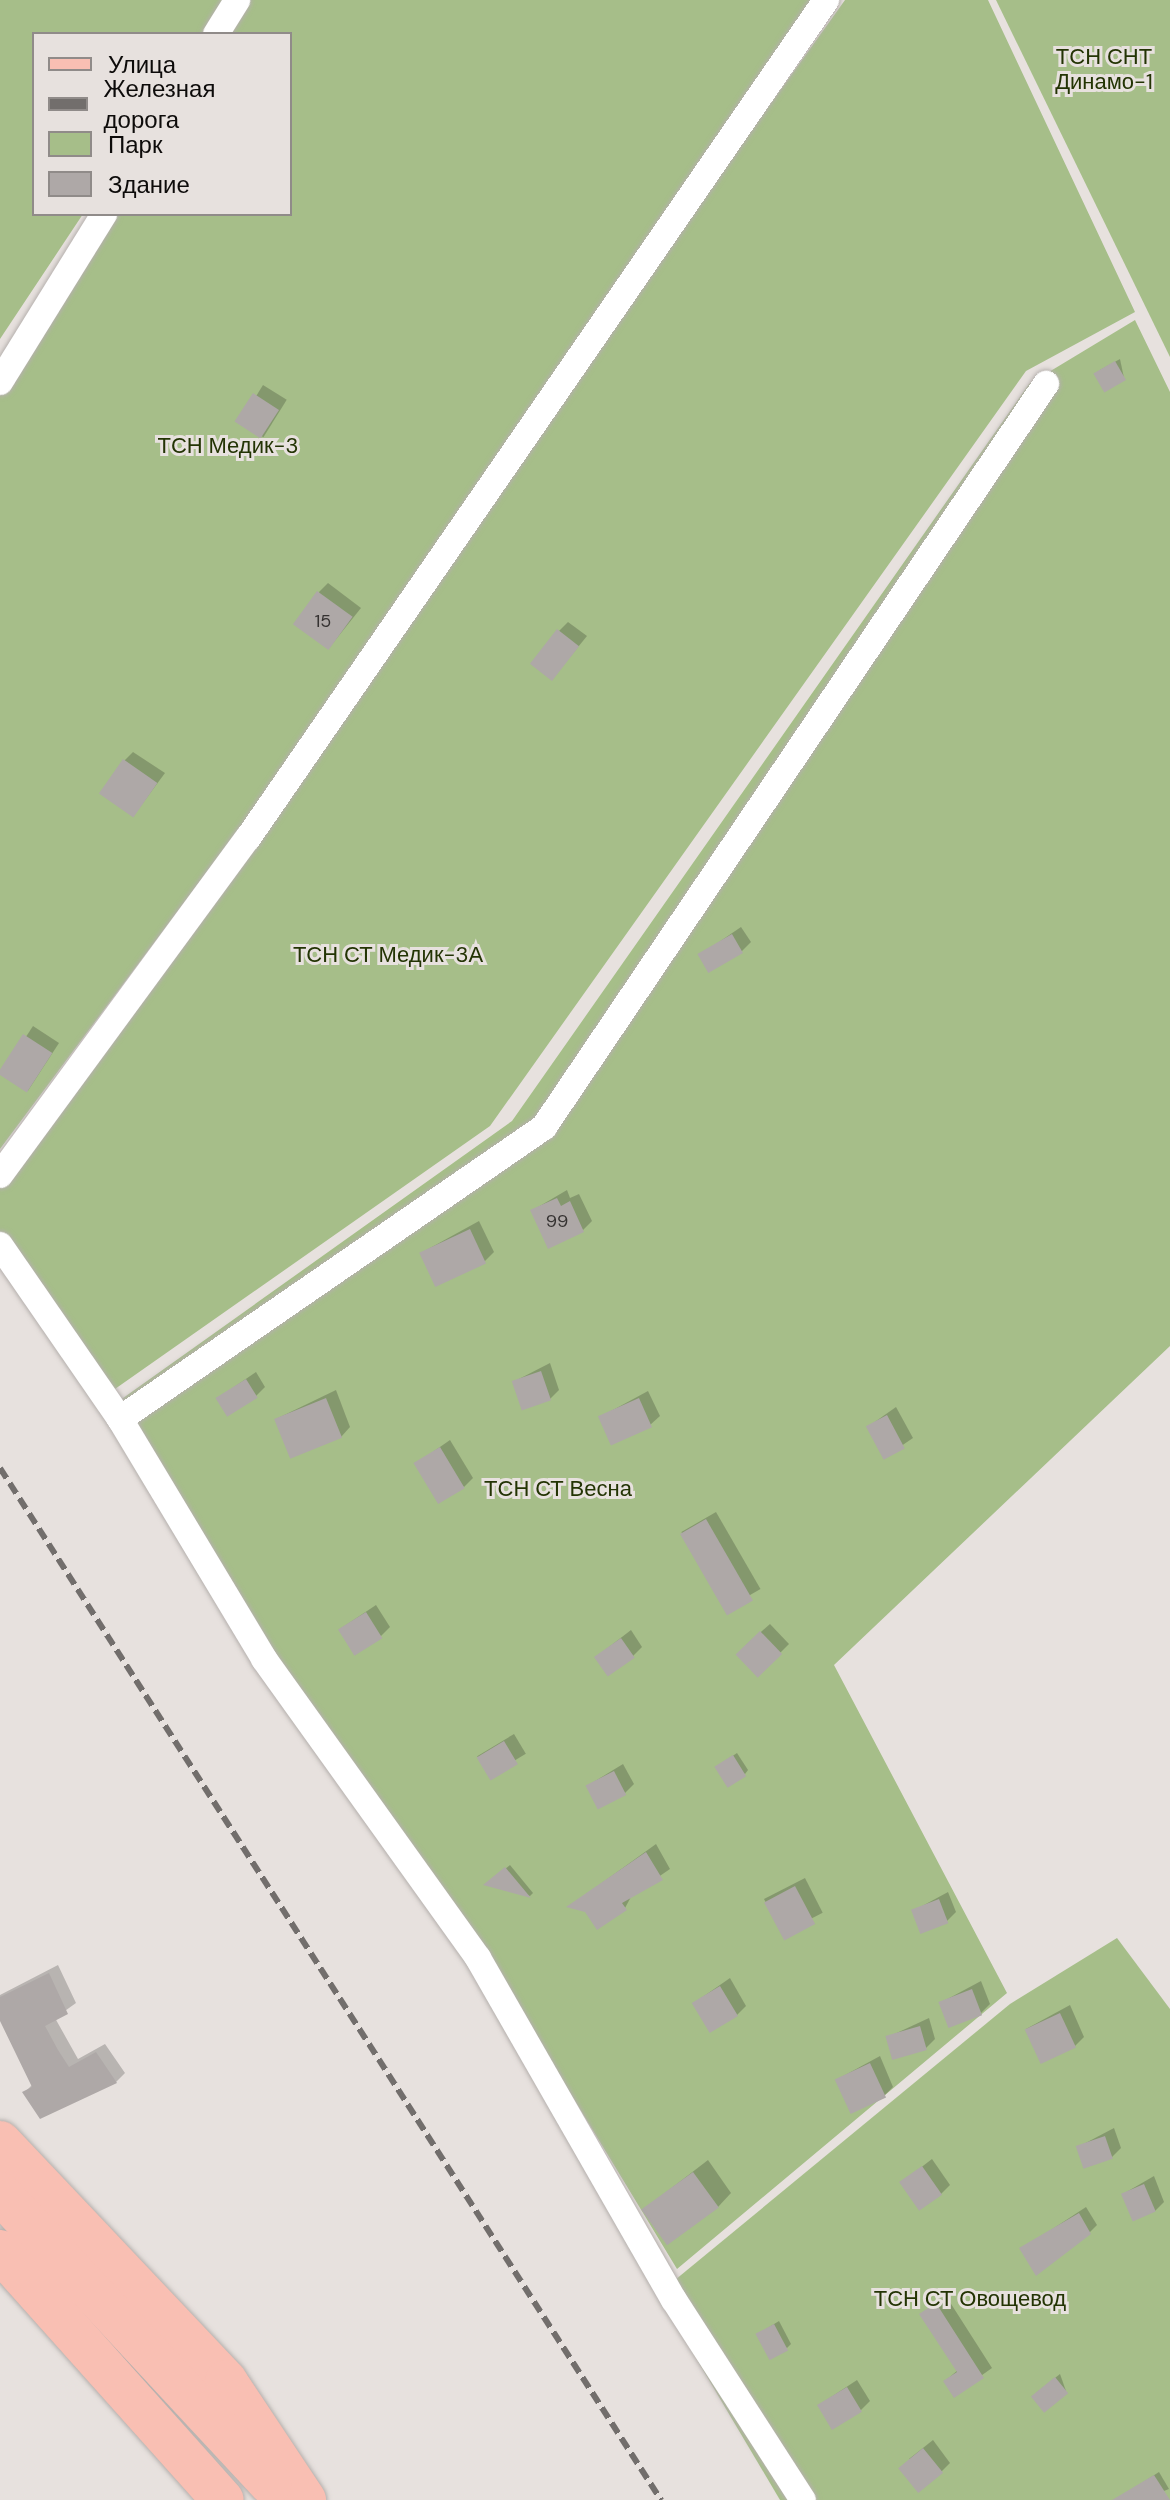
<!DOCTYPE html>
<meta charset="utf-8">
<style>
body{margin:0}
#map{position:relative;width:1170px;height:2500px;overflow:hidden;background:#e7e1de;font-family:"DM Sans",sans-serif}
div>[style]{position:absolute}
.green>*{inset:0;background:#a6be89}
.shadow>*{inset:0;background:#0003;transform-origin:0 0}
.building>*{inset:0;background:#aea8a7;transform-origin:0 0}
.roads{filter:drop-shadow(0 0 2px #b5b0ad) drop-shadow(0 0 2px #b5b0ad)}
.minor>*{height:26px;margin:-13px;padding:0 13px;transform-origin:13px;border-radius:13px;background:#fff}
.primary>*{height:42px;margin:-21px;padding:0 21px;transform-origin:21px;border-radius:21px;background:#f9bfb3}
.rail>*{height:6px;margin-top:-3px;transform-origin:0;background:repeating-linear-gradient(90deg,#726e6c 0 12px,transparent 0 18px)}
span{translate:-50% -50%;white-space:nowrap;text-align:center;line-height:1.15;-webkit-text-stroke:6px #e7e1de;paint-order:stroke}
.number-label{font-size:18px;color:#353231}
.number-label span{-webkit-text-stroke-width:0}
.park-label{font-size:22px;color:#233404}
.legend{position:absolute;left:32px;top:32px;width:260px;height:184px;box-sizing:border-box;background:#e7e1de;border:2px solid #908b89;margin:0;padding:10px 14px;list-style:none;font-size:24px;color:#0d0b0a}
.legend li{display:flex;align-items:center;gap:16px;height:40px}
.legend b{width:40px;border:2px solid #908b89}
</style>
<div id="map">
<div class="green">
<div style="clip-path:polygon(0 0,225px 0,203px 34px,34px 34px,34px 214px,83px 214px,0 339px)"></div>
<div style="clip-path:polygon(237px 0,812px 0,233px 837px,0 1149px,0 382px,104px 214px,290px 214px,290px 34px,216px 34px)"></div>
<div style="clip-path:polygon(845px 0,988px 0,1135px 312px,1026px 371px,490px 1126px,95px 1403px,0 1263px,0 1178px)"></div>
<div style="clip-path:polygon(996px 0,1170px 0,1170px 357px)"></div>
<div style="clip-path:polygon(1135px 320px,1170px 392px,1170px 1346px,834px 1665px,1007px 1993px,677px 2269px,475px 1936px,254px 1628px,119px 1401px,512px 1121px,1029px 384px)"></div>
<div style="clip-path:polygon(1117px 1938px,1170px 2009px,1170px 2500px,780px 2500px,658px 2294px,1010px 2004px)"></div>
</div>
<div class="shadow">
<div style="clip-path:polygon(1120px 359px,1124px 378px,1100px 370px)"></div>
<div style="left:263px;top:385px;width:28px;height:44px;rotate:32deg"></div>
<div style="clip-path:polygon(328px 583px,361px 608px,329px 648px,319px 592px)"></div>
<div style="clip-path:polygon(568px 622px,587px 636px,552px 679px,559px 631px)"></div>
<div style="clip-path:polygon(133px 752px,165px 773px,134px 815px,124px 761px)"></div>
<div style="clip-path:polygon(741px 927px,751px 942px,742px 951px,700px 955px)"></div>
<div style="left:33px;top:1026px;width:31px;height:57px;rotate:33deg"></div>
<div style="clip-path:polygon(567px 1190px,570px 1198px,579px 1194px,592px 1221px,583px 1230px,533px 1210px)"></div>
<div style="clip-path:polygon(479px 1221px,494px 1252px,485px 1261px,421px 1253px)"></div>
<div style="clip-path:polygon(550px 1363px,559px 1390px,550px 1399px,515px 1381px)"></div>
<div style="clip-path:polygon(256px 1372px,265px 1387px,256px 1396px,218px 1398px)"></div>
<div style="clip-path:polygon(336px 1390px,350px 1427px,341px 1437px,276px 1419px)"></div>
<div style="clip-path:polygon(648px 1391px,660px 1416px,650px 1425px,600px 1417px)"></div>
<div style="clip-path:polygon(896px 1407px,913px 1438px,885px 1457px,869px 1426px)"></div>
<div style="clip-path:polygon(450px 1440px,473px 1478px,464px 1487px,417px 1463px)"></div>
<div style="left:716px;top:1512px;width:89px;height:40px;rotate:60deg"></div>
<div style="clip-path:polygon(376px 1605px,390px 1627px,381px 1636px,340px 1629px)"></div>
<div style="clip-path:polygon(770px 1624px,789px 1644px,780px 1653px,746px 1645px)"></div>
<div style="clip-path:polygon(631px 1630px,642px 1647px,633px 1656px,596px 1657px)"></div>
<div style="left:514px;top:1734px;width:23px;height:43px;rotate:59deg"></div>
<div style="clip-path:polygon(737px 1753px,748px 1770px,745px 1774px,722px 1763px)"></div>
<div style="clip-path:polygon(623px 1764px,634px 1784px,625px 1793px,587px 1786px)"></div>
<div style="clip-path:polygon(656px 1844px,670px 1869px,632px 1895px,625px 1908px,570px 1906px)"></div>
<div style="clip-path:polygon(510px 1865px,533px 1893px,530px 1896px,487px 1884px)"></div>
<div style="left:805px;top:1878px;width:39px;height:46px;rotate:63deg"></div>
<div style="clip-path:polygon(948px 1892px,956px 1912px,947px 1921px,913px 1911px)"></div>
<div style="clip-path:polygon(58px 1965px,76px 2003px,55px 2018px,78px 2059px,105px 2044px,125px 2073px,116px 2082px,25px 2092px,33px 2084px,0 2017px,0 1995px)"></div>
<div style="clip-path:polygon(730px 1978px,746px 2006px,737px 2015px,694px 2003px)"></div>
<div style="clip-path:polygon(981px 1981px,990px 2004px,981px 2013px,940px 2003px)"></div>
<div style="clip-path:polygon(1070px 2005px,1084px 2037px,1075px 2046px,1026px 2029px)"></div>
<div style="clip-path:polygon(929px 2018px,935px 2039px,926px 2048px,888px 2037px)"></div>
<div style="clip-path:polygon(880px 2056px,893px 2087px,884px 2096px,836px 2080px)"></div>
<div style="clip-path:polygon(1114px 2128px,1121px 2148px,1112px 2157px,1078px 2147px)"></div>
<div style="clip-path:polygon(932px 2159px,950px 2185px,941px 2194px,902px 2182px)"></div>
<div style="clip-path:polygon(708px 2160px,731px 2193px,718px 2207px,643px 2210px)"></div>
<div style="clip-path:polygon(1154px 2176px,1164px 2202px,1155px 2211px,1123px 2194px)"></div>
<div style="clip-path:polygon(1086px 2207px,1097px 2225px,1090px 2232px,1022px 2249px)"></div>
<div style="clip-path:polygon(946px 2296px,992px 2368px,954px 2395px,945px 2381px,958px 2370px,922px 2314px)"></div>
<div style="clip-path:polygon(779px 2321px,791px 2344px,787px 2348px,758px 2334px)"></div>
<div style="clip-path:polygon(1060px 2374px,1066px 2391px,1036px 2393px)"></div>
<div style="clip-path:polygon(857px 2380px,870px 2401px,861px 2410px,819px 2405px)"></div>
<div style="clip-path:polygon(933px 2440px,950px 2463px,941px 2472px,909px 2459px)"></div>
<div style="clip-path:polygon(1159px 2472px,1169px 2489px,1141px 2500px,1134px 2488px)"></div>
</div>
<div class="building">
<div style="left:1115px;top:361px;width:22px;height:25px;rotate:60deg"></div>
<div style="left:253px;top:393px;width:31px;height:34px;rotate:33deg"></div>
<div style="left:317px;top:591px;width:44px;height:41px;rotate:36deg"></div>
<div style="left:557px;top:629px;width:28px;height:44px;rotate:38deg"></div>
<div style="left:123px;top:759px;width:42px;height:42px;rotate:35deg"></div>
<div style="left:732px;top:934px;width:22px;height:40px;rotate:60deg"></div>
<div style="left:23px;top:1034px;width:35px;height:47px;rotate:33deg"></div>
<div style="clip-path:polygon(557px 1198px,561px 1206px,570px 1201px,584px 1232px,548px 1249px,530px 1210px)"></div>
<div style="left:470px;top:1229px;width:38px;height:56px;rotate:65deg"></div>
<div style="left:541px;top:1371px;width:31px;height:31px;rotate:71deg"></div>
<div style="left:246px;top:1379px;width:22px;height:36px;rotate:58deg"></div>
<div style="left:326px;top:1398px;width:43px;height:56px;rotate:68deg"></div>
<div style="left:639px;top:1398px;width:32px;height:45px;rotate:66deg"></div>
<div style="left:887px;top:1415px;width:38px;height:24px;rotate:62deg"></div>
<div style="left:440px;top:1447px;width:48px;height:31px;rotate:59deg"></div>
<div style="left:706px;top:1519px;width:94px;height:30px;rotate:60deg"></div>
<div style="left:366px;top:1612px;width:31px;height:33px;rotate:58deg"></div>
<div style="left:760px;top:1631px;width:32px;height:34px;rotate:46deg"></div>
<div style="left:621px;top:1638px;width:24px;height:33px;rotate:55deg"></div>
<div style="left:504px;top:1741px;width:27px;height:32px;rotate:59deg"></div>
<div style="left:733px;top:1755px;width:25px;height:22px;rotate:58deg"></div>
<div style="left:614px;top:1771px;width:27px;height:32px;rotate:63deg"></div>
<div style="clip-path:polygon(646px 1852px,663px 1880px,622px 1903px,627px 1910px,597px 1930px,585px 1912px,566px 1907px)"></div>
<div style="clip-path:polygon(505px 1867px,531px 1898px,483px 1885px)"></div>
<div style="left:795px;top:1886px;width:43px;height:35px;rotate:62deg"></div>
<div style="left:939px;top:1899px;width:26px;height:30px;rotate:69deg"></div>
<div style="clip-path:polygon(49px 1973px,68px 2014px,45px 2026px,58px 2050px,69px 2067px,96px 2052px,117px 2083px,40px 2119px,22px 2092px,32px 2087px,0 2021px,0 1997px)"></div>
<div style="left:720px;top:1986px;width:35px;height:33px;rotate:59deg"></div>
<div style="left:972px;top:1989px;width:28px;height:36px;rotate:69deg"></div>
<div style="left:1060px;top:2013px;width:38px;height:39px;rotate:65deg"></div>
<div style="left:920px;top:2026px;width:25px;height:36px;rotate:74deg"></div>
<div style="left:870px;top:2063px;width:38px;height:39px;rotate:65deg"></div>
<div style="left:1105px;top:2136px;width:24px;height:31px;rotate:71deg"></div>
<div style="left:922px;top:2166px;width:35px;height:28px;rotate:55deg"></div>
<div style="left:693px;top:2172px;width:44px;height:64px;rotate:54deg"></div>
<div style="left:1144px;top:2184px;width:30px;height:25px;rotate:67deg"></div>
<div style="clip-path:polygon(1079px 2213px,1091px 2234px,1036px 2276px,1019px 2248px)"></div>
<div style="clip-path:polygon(936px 2303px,984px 2378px,954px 2398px,943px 2381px,957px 2372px,919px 2314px)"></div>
<div style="left:774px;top:2324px;width:30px;height:21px;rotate:62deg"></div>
<div style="left:1055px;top:2377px;width:21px;height:31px;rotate:51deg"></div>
<div style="left:847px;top:2387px;width:29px;height:35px;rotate:59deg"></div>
<div style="left:923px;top:2448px;width:32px;height:32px;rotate:51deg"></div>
<div style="clip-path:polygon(1154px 2475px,1170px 2500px,1112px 2500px)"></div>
</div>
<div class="roads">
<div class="minor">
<div style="left:216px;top:34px;width:40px;rotate:-58deg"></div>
<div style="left:0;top:382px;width:198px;rotate:-58.2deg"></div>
<div style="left:0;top:1175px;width:418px;rotate:-53.7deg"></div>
<div style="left:248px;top:838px;width:1018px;rotate:-55.4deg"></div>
<div style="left:0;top:1245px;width:211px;rotate:55.4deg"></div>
<div style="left:120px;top:1419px;width:280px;rotate:59deg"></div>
<div style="left:264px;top:1659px;width:368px;rotate:54.4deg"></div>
<div style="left:478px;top:1958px;width:394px;rotate:60.2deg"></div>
<div style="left:674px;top:2300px;width:238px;rotate:57.2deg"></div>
<div style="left:120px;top:1419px;width:515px;rotate:-34.55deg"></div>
<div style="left:544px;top:1127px;width:897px;rotate:-55.96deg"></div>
</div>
<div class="primary">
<div style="left:0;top:2142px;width:329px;rotate:46.6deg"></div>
<div style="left:226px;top:2381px;width:143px;rotate:56.4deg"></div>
<div style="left:0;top:2193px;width:397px;rotate:47.1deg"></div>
<div style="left:0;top:2251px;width:334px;rotate:48.2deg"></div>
</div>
</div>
<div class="rail">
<div style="left:0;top:1468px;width:1226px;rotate:57.36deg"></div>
</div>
<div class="number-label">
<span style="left:323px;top:621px">15</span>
<span style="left:557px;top:1221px">99</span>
</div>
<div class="park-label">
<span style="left:1104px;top:69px">ТСН СНТ<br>Динамо-1</span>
<span style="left:228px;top:446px">ТСН Медик-3</span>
<span style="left:388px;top:955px">ТСН СТ Медик-3А</span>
<span style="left:558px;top:1489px">ТСН СТ Весна</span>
<span style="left:970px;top:2299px">ТСН СТ Овощевод</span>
</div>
<ul class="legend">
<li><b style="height:10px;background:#f9bfb3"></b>Улица</li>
<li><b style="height:10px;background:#726e6c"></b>Железная дорога</li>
<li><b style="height:22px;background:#a6be89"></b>Парк</li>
<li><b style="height:22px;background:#aea8a7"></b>Здание</li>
</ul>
</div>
